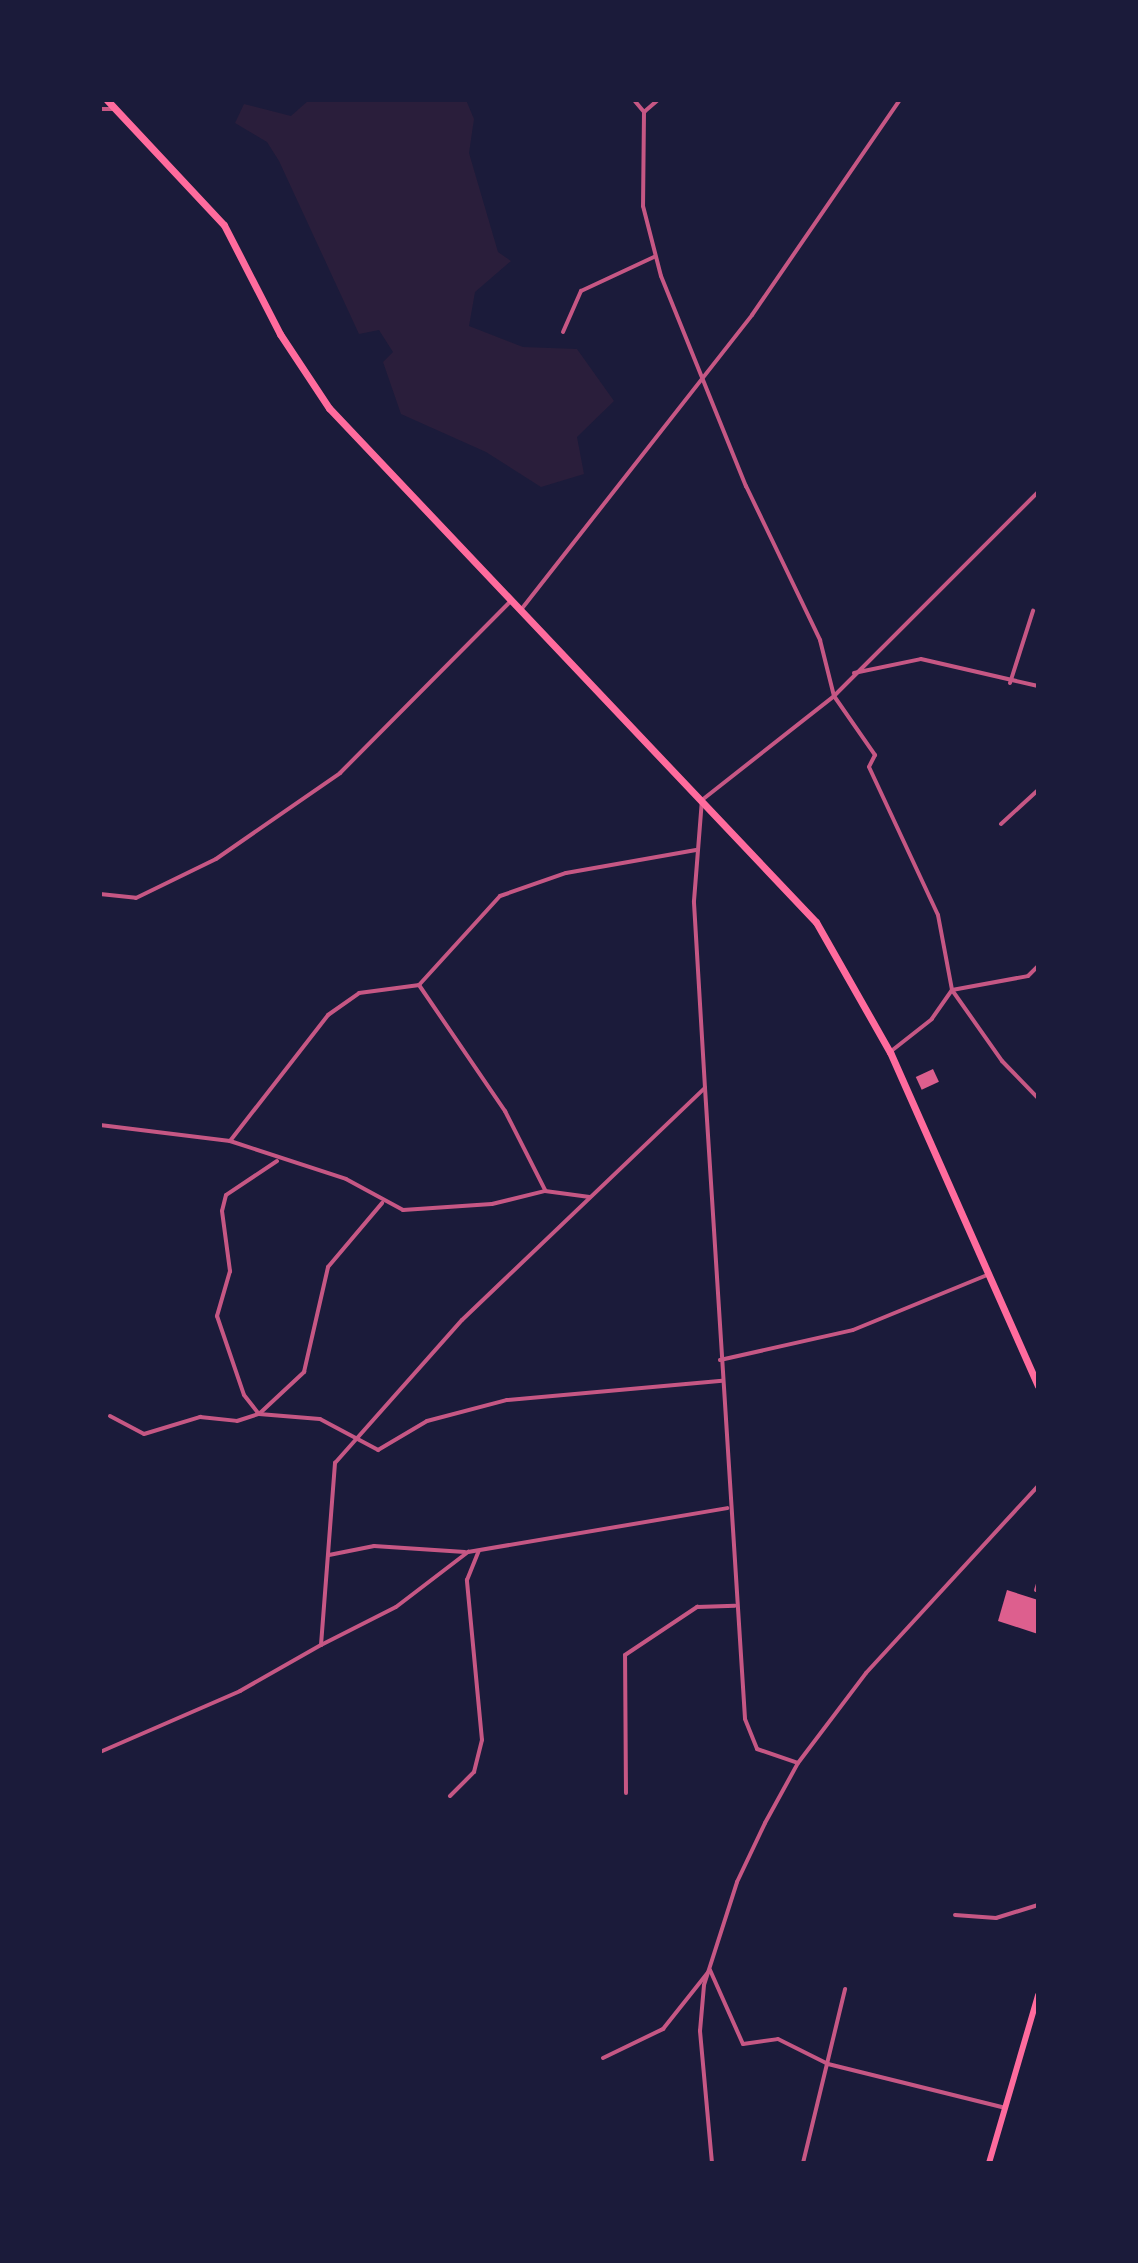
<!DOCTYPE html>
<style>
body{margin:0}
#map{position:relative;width:1138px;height:2263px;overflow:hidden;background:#1b1b3a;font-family:Signika,sans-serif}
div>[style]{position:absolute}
.green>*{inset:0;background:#2a1e3b}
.building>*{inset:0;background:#dd5f8e;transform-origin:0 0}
.minor>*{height:4px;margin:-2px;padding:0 2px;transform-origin:2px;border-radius:2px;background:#c65784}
.secondary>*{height:6px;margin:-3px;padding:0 3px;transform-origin:3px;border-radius:3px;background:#ff6b9d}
.trunk>*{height:7px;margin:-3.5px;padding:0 3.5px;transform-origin:3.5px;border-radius:3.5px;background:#ff6b9d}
span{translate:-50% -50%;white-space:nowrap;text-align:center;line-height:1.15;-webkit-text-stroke:6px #1b1b3a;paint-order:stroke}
.frame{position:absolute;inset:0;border:102px solid #1b1b3a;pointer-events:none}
</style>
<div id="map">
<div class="green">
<div style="clip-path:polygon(309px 100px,466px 100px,474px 119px,469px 153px,498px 252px,511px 261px,475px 292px,469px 326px,523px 347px,577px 349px,614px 401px,577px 437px,584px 474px,541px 487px,486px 452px,401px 414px,383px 362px,393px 352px,379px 330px,359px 334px,279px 161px,267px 142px,235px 123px,244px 104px,291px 116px)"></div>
</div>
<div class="building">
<div style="left:933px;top:1069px;width:14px;height:19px;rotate:65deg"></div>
<div style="clip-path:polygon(1007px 1590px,1038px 1600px,1038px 1634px,998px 1621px)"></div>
</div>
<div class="minor">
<div style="left:634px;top:100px;width:16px;rotate:50deg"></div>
<div style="left:644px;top:112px;width:94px;rotate:90.6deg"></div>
<div style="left:643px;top:206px;width:72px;rotate:75.6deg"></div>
<div style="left:661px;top:276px;width:227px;rotate:68deg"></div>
<div style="left:746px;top:486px;width:171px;rotate:64.3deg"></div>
<div style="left:820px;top:640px;width:58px;rotate:76deg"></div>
<div style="left:834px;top:696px;width:72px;rotate:55.2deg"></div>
<div style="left:875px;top:755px;width:13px;rotate:117deg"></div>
<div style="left:869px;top:767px;width:163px;rotate:65deg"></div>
<div style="left:938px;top:915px;width:76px;rotate:79.4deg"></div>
<div style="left:952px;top:990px;width:35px;rotate:125deg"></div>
<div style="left:932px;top:1019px;width:53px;rotate:141.8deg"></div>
<div style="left:100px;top:109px;width:14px"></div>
<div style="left:644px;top:112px;width:18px;rotate:-41deg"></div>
<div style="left:563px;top:332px;width:45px;rotate:-66.3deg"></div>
<div style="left:581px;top:291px;width:81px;rotate:-25deg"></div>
<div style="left:520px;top:611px;width:376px;rotate:-51.9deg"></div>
<div style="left:752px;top:315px;width:261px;rotate:-55.5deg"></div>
<div style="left:854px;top:673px;width:68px;rotate:-11.8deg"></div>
<div style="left:921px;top:659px;width:120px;rotate:13deg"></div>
<div style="left:1010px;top:683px;width:76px;rotate:-72.3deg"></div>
<div style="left:1001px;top:824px;width:50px;rotate:-42.6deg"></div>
<div style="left:100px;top:894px;width:36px;rotate:6deg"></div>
<div style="left:136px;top:898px;width:89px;rotate:-26deg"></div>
<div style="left:216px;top:859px;width:151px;rotate:-34.7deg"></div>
<div style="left:340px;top:773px;width:241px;rotate:-45.2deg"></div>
<div style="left:419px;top:985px;width:153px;rotate:55.7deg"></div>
<div style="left:505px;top:1111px;width:89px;rotate:63.1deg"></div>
<div style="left:952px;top:990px;width:87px;rotate:54.8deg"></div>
<div style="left:1002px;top:1061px;width:52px;rotate:45.8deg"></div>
<div style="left:952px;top:990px;width:77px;rotate:-10.4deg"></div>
<div style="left:1028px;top:976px;width:14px;rotate:-45deg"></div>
<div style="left:705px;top:1088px;width:632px;rotate:86.37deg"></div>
<div style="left:745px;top:1719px;width:32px;rotate:68deg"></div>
<div style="left:757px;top:1749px;width:43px;rotate:18.9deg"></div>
<div style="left:100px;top:1125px;width:131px;rotate:7deg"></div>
<div style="left:230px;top:1141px;width:122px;rotate:18.1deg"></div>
<div style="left:346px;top:1179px;width:65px;rotate:28.5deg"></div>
<div style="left:403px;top:1210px;width:89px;rotate:-3.9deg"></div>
<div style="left:492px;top:1204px;width:55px;rotate:-13.8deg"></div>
<div style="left:545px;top:1191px;width:45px;rotate:7.6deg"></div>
<div style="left:230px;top:1141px;width:160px;rotate:-52.1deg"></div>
<div style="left:328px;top:1015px;width:38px;rotate:-35deg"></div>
<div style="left:359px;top:993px;width:61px;rotate:-7.6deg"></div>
<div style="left:419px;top:985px;width:120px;rotate:-47.7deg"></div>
<div style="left:500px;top:896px;width:70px;rotate:-19.2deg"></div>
<div style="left:566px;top:873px;width:132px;rotate:-10deg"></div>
<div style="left:277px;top:1161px;width:61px;rotate:146.3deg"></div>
<div style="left:226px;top:1195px;width:16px;rotate:104deg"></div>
<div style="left:222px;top:1211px;width:61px;rotate:82.4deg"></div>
<div style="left:230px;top:1271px;width:47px;rotate:106.1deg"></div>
<div style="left:217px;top:1316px;width:83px;rotate:71.1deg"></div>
<div style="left:244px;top:1395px;width:24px;rotate:52deg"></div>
<div style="left:259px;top:1414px;width:61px;rotate:4.7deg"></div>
<div style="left:320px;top:1419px;width:66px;rotate:28.1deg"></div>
<div style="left:378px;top:1450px;width:57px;rotate:-30.6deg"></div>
<div style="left:427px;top:1421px;width:83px;rotate:-14.7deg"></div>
<div style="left:507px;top:1400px;width:216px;rotate:-5.1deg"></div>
<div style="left:720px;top:1360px;width:136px;rotate:-12.7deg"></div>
<div style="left:853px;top:1330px;width:145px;rotate:-22.3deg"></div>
<div style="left:110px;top:1416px;width:38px;rotate:28deg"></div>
<div style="left:144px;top:1434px;width:59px;rotate:-16.9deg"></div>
<div style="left:200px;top:1417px;width:37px;rotate:6deg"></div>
<div style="left:237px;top:1421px;width:23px;rotate:-18deg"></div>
<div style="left:259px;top:1414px;width:62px;rotate:-43deg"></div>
<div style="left:304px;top:1372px;width:108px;rotate:-77.1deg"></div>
<div style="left:328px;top:1267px;width:84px;rotate:-49.8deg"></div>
<div style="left:329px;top:1555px;width:46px;rotate:-11.3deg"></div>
<div style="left:374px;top:1546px;width:91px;rotate:3.8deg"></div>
<div style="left:1036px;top:1590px;width:6px;rotate:-72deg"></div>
<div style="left:321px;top:1645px;width:84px;rotate:-26.9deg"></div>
<div style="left:396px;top:1607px;width:91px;rotate:-37.4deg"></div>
<div style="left:468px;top:1552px;width:263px;rotate:-9.6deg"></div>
<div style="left:100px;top:1752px;width:153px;rotate:-23.5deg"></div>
<div style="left:240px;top:1691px;width:93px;rotate:-29.6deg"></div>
<div style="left:321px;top:1645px;width:183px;rotate:-85.6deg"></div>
<div style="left:335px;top:1463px;width:191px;rotate:-48.4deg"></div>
<div style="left:462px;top:1320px;width:336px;rotate:-43.7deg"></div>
<div style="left:705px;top:1088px;width:187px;rotate:-93.4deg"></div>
<div style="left:694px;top:901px;width:101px;rotate:-85.5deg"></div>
<div style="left:702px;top:800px;width:168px;rotate:-38.2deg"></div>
<div style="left:834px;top:696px;width:288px;rotate:-45deg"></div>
<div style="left:626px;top:1793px;width:138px;rotate:-90.4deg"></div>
<div style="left:625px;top:1655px;width:87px;rotate:-33.7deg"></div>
<div style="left:697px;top:1607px;width:38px;rotate:-2deg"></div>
<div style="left:450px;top:1796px;width:34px;rotate:-45deg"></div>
<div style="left:474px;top:1772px;width:33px;rotate:-76deg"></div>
<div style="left:482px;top:1740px;width:161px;rotate:-95.4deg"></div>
<div style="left:467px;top:1580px;width:31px;rotate:-68deg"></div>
<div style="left:955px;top:1915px;width:41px;rotate:4.2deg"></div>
<div style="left:996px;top:1918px;width:44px;rotate:-17.2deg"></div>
<div style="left:603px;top:2058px;width:67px;rotate:-25.8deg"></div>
<div style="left:663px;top:2029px;width:75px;rotate:-51.5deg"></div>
<div style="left:710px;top:1970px;width:81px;rotate:66deg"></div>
<div style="left:743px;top:2044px;width:35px;rotate:-8deg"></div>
<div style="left:778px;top:2039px;width:56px;rotate:26.6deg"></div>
<div style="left:828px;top:2064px;width:183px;rotate:13.9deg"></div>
<div style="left:712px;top:2163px;width:133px;rotate:-95.2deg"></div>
<div style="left:700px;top:2031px;width:46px;rotate:-85deg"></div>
<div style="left:704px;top:1985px;width:108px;rotate:-72.2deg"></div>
<div style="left:737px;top:1882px;width:65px;rotate:-64.6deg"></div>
<div style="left:765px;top:1823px;width:68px;rotate:-61.2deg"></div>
<div style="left:798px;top:1763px;width:113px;rotate:-52.9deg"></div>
<div style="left:866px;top:1673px;width:254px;rotate:-47.4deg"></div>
<div style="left:803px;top:2163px;width:179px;rotate:-76.4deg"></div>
</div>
<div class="secondary">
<div style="left:989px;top:2163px;width:175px;rotate:-73.7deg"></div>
</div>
<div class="trunk">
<div style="left:107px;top:100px;width:171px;rotate:46.9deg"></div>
<div style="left:224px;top:225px;width:123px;rotate:62.8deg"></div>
<div style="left:280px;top:334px;width:89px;rotate:56.5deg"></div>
<div style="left:329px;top:408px;width:708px;rotate:46.55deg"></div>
<div style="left:816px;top:922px;width:150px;rotate:60.4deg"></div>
<div style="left:890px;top:1052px;width:365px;rotate:66.1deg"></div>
</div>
<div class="frame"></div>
</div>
